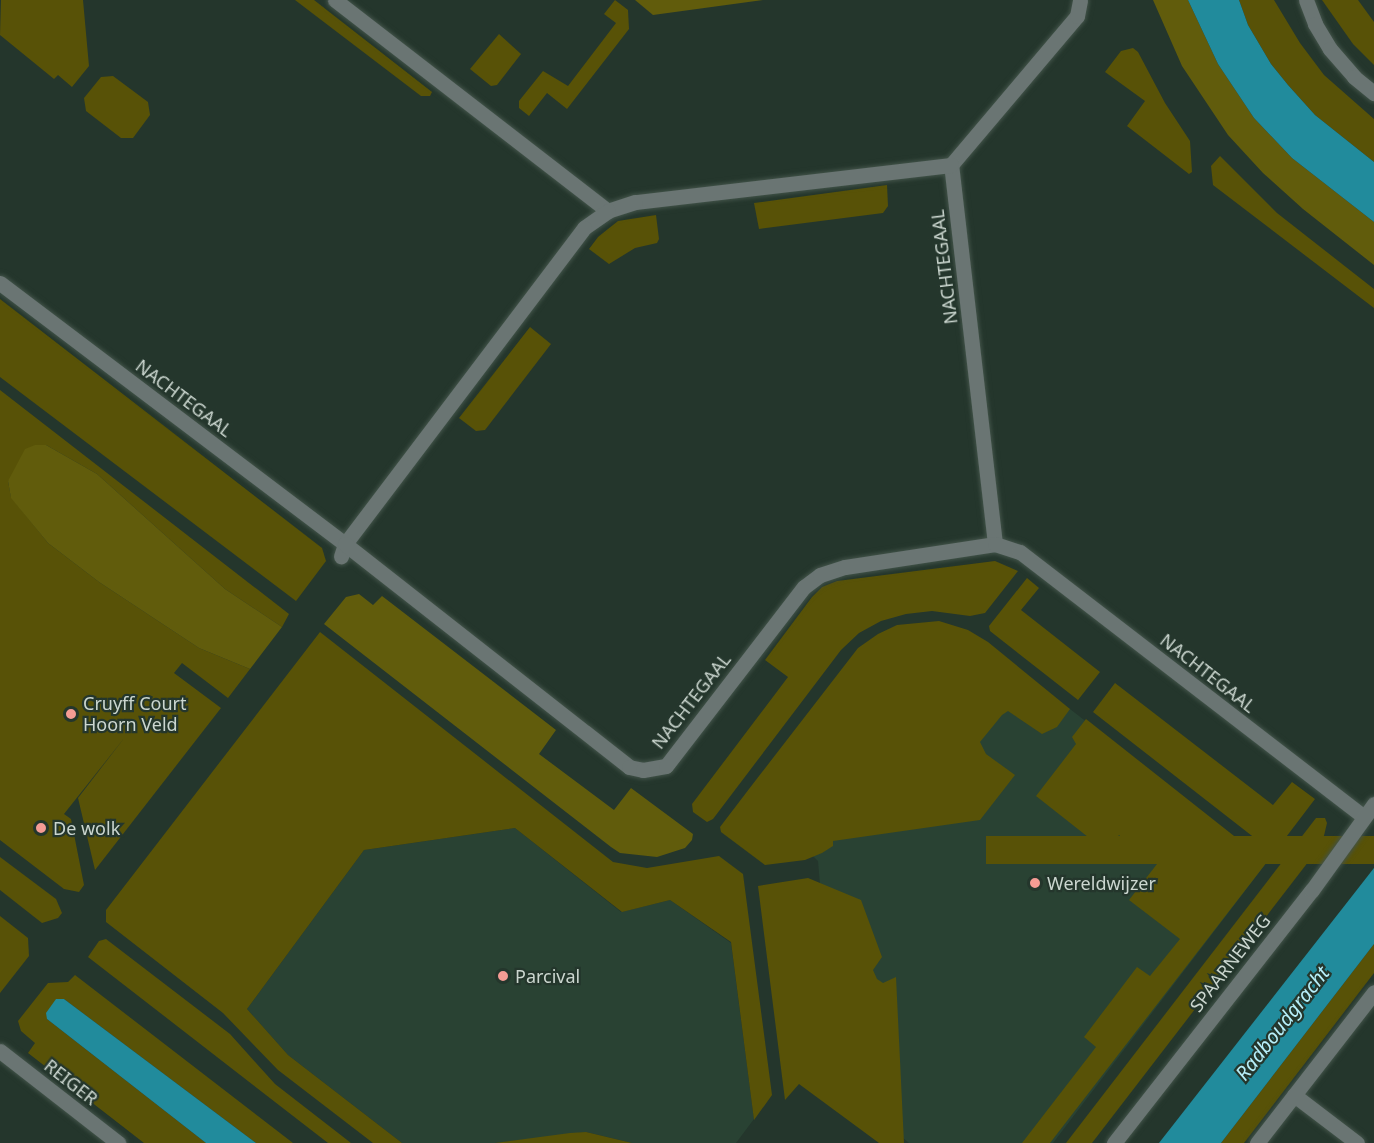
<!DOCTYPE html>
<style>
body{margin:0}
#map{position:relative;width:1374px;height:1143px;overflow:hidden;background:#24362c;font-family:"Noto Sans",sans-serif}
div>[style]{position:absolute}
.built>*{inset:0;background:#294233}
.green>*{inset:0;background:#585207;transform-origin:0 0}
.forest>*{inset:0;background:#615c0c}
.water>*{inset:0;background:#218b9c}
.roads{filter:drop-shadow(0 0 2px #425349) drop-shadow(0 0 2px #425349)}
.minor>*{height:15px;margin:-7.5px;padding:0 7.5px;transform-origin:7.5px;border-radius:7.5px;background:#6a7573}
.dots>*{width:16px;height:16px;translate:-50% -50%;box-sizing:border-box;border:3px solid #24362c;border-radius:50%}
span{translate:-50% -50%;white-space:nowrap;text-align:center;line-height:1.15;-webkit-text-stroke:4.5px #24362c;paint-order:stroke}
.street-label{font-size:18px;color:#cbd6cf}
.poi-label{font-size:18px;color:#cbd6cf}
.left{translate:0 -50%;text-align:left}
.water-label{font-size:20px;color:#b7effa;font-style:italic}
</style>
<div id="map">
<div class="built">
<div style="clip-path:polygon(932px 666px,1070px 709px,1267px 862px,1053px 1143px,909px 1143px,837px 1083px,818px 861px,792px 836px)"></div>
<div style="clip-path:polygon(515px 828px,621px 912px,670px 900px,731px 943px,754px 1119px,736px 1143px,632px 1143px,586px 1132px,495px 1143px,402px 1143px,288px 1055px,247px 1009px,364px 850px)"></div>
</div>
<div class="green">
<div style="clip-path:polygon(83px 0,89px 66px,72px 87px,58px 75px,54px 79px,0 35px,1px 0)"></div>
<div style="clip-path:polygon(295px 0,314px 0,432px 92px,430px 96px,421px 96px)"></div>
<div style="clip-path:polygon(615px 0,628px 10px,629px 29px,567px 109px,547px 93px,529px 116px,519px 108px,519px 101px,543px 71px,568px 86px,616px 23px,604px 14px)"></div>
<div style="clip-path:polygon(1239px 0,1274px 0,1300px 43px,1324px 75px,1374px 119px,1374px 162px,1315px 115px,1288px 85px,1271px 64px,1248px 25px)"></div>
<div style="clip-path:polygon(1322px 0,1358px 0,1374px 22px,1374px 65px,1353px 44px)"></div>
<div style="clip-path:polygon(499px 34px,521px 54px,497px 85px,491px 86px,470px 69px)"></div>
<div style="clip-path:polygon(1133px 48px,1138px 52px,1165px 103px,1190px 141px,1192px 172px,1189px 174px,1127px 126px,1145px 101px,1105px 72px,1121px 51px)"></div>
<div style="clip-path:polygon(113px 76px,148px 102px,150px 115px,133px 138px,121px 138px,86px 111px,84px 98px,101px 77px)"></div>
<div style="clip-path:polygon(1220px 156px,1277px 213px,1374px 289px,1374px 308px,1213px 185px,1211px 166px)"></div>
<div style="clip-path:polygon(887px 185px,888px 206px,883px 213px,759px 229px,754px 203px)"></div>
<div style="clip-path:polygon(656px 215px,659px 239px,657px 243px,635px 248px,609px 264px,589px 249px,598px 237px,618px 221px)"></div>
<div style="clip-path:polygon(0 299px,322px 548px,326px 561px,296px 601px,0 377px)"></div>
<div style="clip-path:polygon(530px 327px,551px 344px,485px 430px,476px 431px,459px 418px)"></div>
<div style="clip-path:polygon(0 390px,289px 614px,282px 627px,225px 589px,97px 474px,46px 445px,8px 481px,11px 497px,48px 543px,99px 582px,199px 648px,250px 669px,228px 698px,182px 663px,174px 673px,221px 708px,95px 870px,78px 798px,125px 737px,64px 814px,71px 819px,84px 885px,79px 892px,64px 889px,0 840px)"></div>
<div style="clip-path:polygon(995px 561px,1018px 571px,985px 613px,970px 616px,932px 611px,906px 614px,881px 621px,859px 633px,841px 650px,713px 819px,707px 822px,693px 812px,692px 804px,788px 677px,765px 660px,812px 597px,822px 587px,837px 581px)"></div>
<div style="clip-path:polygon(1027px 578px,1039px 588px,1021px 610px,1100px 672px,1078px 700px,990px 631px,989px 626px)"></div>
<div style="clip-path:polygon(939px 621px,968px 630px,988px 642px,1070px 709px,1057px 727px,1042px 734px,1008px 711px,1002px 715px,980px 742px,986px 754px,1015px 775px,980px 820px,833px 841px,833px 846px,822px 853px,805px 860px,765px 865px,721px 832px,720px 827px,749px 789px,858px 648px,878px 634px,897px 625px)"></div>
<div style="clip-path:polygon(320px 632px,613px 862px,647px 868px,719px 856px,743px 874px,772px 1095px,754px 1120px,731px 942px,670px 900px,622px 912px,515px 828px,364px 850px,247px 1009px,288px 1055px,402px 1143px,373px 1143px,278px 1070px,223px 1013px,106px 922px,106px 910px)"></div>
<div style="clip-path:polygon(1115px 683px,1273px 805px,1292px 782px,1315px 799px,1274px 853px,1093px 712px)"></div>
<div style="clip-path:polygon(1086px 719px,1267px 862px,1050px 1143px,1022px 1143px,1096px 1047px,1084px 1037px,1137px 967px,1150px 976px,1180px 939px,1129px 900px,1157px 864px,1119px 835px,1107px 852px,1036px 796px,1076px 744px,1072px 737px)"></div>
<div style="clip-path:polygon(1316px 818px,1325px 818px,1327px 823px,1322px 844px,1092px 1143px,1066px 1143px)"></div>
<div style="left:1374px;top:836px;width:28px;height:388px;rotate:90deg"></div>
<div style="clip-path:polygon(0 857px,56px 899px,62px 913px,58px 918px,42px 923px,0 890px)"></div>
<div style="clip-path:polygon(808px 878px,861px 900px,882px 957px,873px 970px,877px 979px,883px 983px,896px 977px,904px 1143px,879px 1143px,799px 1084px,785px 1100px,758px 886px)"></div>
<div style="clip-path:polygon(0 916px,28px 938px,29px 956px,0 993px)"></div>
<div style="clip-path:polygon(106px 939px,230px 1034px,275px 1084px,351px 1143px,328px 1143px,88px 957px,99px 941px)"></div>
<div style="clip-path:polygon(1374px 944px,1374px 973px,1244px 1143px,1221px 1143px)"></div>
<div style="clip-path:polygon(75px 975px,293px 1143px,256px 1143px,64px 999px,47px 1019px,206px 1143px,144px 1143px,28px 1053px,35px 1043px,21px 1031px,18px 1021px,48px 983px,68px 982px)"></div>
<div style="clip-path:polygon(586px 1132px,632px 1143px,495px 1143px,570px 1133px)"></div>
</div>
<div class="forest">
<div style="clip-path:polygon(635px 0,763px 0,653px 15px)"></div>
<div style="clip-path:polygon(1153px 0,1188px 0,1218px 64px,1254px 118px,1292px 158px,1374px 222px,1374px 265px,1303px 209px,1263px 173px,1228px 135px,1182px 66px)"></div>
<div style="clip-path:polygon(35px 445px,46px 445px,97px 474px,225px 589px,282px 627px,250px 669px,199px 648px,99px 582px,48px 543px,11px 498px,8px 481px,25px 449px)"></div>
<div style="clip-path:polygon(359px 594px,373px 605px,382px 596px,556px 730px,539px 754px,614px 810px,631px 788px,693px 834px,692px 840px,685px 848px,657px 857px,620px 853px,611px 847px,324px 624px,346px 597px)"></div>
</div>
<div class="water">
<div style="clip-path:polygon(1188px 0,1239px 0,1248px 25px,1271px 64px,1288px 85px,1315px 115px,1374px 162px,1374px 222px,1292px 158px,1254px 118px,1218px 64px)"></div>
<div style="clip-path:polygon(1374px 868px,1374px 944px,1221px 1143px,1159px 1143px)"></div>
<div style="clip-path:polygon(56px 999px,64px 999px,256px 1143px,206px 1143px,47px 1019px,46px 1013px)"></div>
</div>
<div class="roads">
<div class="minor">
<div style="left:335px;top:0;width:345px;rotate:37.7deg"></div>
<div style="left:1306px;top:0;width:26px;rotate:69deg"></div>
<div style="left:1315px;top:24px;width:29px;rotate:59deg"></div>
<div style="left:1330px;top:49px;width:37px;rotate:49deg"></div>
<div style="left:1354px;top:77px;width:26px;rotate:39deg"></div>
<div style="left:951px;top:165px;width:195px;rotate:-49.8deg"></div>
<div style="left:1077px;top:16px;width:16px;rotate:-79deg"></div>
<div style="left:0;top:283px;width:433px;rotate:37.1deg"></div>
<div style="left:345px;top:544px;width:13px;rotate:108deg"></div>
<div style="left:995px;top:544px;width:382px;rotate:-96.6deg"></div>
<div style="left:951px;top:165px;width:318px;rotate:173.3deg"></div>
<div style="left:635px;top:202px;width:28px;rotate:162deg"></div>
<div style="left:608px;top:211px;width:29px;rotate:145deg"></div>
<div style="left:584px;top:228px;width:396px;rotate:127.1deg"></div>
<div style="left:345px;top:544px;width:361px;rotate:38.1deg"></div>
<div style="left:629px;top:767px;width:14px;rotate:12deg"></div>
<div style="left:643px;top:770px;width:23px;rotate:-10deg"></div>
<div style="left:666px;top:766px;width:226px;rotate:-52.4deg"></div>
<div style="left:804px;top:587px;width:20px;rotate:-37deg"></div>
<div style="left:820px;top:575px;width:26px;rotate:-18deg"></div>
<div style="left:845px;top:567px;width:152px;rotate:-8.7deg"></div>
<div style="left:995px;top:544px;width:26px;rotate:18deg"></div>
<div style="left:1020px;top:552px;width:434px;rotate:37.6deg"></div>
<div style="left:0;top:1051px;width:150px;rotate:37.9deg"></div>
<div style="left:1294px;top:1095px;width:79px;rotate:37.3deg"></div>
<div style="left:1114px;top:1143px;width:321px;rotate:-52deg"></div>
<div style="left:1312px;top:890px;width:106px;rotate:-54.2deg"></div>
<div style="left:1257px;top:1143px;width:191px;rotate:-52.2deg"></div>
</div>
</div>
<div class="dots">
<div style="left:71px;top:714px;background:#f59c94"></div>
<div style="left:41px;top:828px;background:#f59c94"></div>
<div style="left:1035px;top:883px;background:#f59c94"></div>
<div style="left:503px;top:976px;background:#f59c94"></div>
</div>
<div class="street-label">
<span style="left:944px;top:267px;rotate:-97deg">NACHTEGAAL</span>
<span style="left:184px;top:398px;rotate:37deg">NACHTEGAAL</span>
<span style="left:1208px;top:673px;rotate:38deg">NACHTEGAAL</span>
<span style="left:691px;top:701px;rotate:-52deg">NACHTEGAAL</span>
<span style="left:1230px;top:963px;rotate:-52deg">SPAARNEWEG</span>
<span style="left:71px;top:1082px;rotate:38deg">REIGER</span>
</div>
<div class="poi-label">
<span class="left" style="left:83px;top:714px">Cruyff Court<br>Hoorn Veld</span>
<span class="left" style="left:53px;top:828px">De wolk</span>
<span class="left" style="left:1047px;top:883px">Wereldwijzer</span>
<span class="left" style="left:515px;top:976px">Parcival</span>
</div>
<div class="water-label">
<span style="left:1282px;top:1023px;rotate:-52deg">Radboudgracht</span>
</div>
</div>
